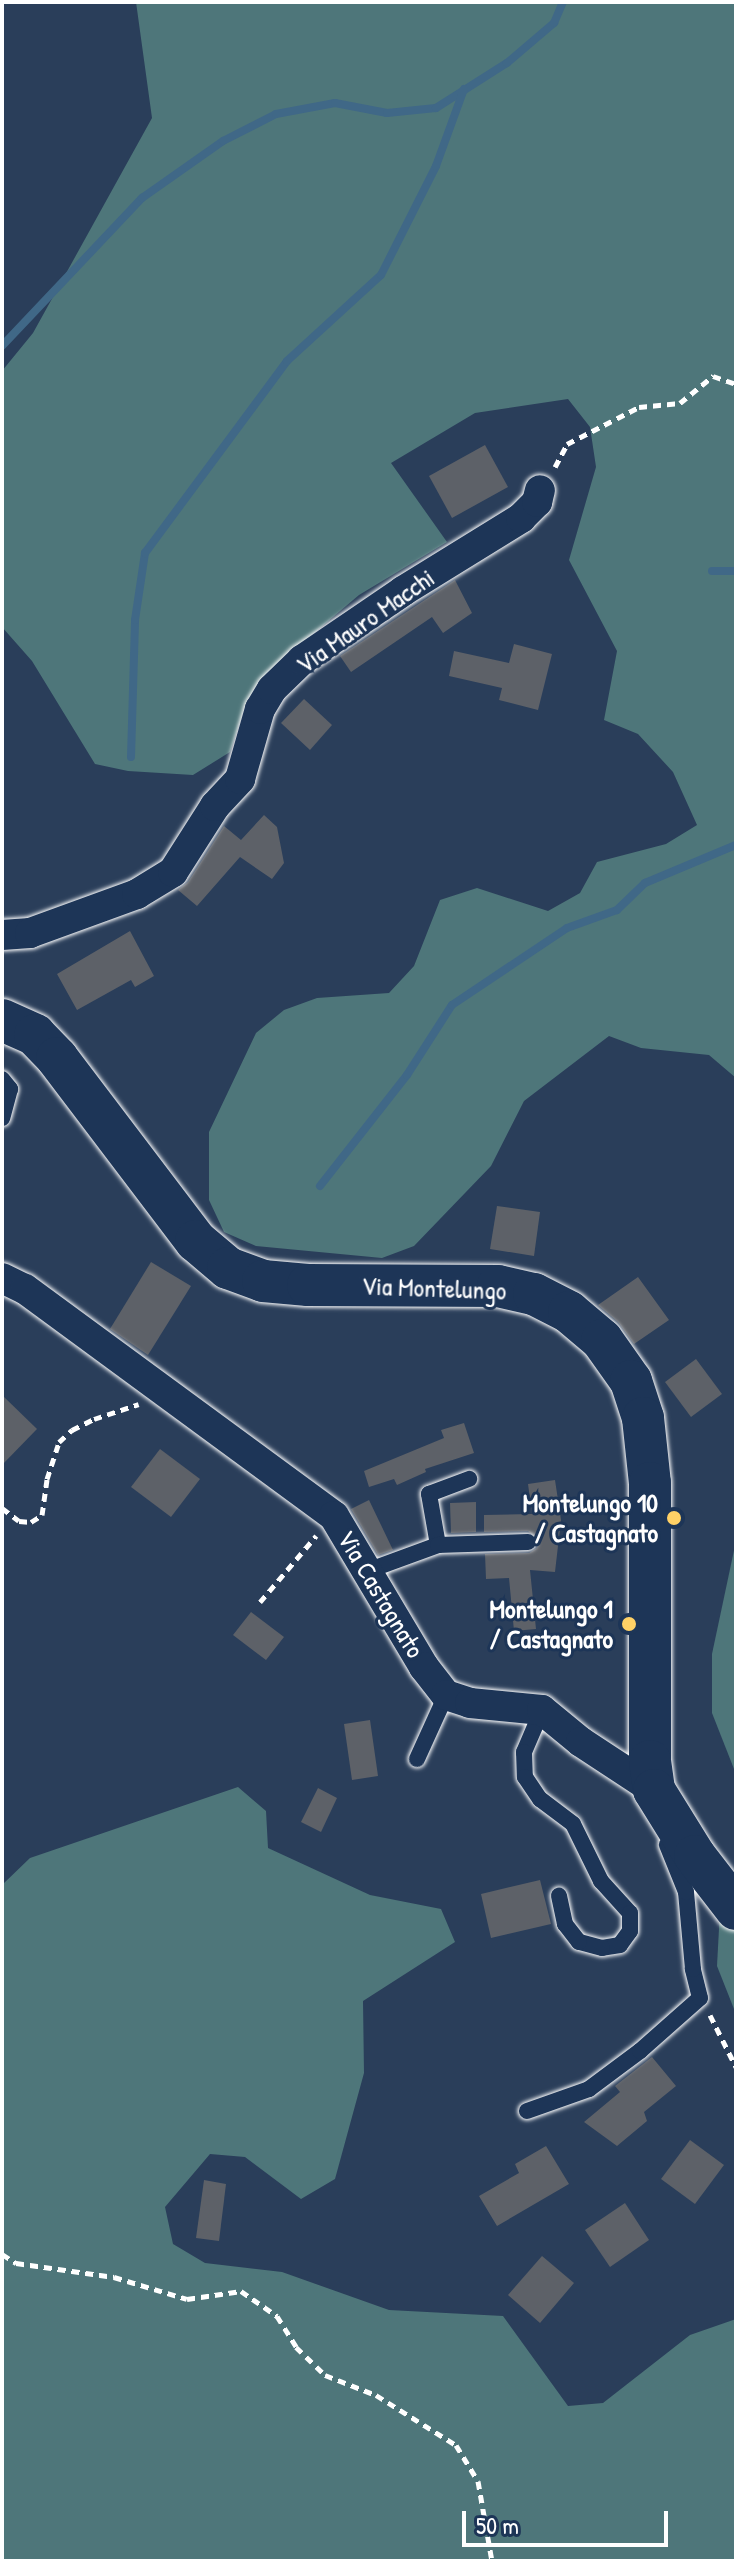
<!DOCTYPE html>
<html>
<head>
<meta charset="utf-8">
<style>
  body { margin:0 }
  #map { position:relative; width:738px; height:2563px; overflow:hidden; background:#2a3e5a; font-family:"Patrick Hand",sans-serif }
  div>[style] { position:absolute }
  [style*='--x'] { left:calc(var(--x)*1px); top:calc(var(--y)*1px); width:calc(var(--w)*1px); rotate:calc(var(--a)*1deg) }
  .green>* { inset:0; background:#4e767a }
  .stream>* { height:8px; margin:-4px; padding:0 4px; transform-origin:4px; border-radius:4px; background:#406887 }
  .building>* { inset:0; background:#5d6168 }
  .path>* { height:5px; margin-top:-2.5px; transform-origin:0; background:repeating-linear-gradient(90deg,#fff 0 8px,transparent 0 14px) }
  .roads { filter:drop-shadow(0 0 2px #fff) drop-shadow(0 0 2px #fff) }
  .lane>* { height:16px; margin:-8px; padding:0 8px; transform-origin:8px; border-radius:8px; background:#1d3557 }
  .street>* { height:30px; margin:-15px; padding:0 15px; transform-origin:15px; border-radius:15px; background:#1d3557 }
  .secondary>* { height:42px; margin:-21px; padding:0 21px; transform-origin:21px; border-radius:21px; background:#1d3557 }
  .dots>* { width:22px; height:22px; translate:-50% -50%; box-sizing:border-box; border:4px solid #1d3557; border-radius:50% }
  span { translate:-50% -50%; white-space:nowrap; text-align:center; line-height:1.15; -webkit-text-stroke:6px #1d3557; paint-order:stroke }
  .street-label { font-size:26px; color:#fff }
  .poi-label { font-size:26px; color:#fff; font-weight:700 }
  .right { translate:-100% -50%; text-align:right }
  .frame { position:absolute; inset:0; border:4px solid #fff; pointer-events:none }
  .scale { position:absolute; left:462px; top:2511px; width:206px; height:36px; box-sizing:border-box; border:4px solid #fff; border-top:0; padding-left:10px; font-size:24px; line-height:28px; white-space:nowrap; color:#fff; -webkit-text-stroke:6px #1d3557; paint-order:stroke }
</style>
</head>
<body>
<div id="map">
  <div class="green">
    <i style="clip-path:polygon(136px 2px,736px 2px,736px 1078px,709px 1055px,641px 1048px,609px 1036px,524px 1101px,491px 1166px,414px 1246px,382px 1258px,256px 1246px,224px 1232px,209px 1200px,209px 1132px,256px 1033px,284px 1010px,317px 998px,389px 993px,414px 966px,440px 900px,477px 888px,548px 911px,580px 893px,597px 862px,666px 844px,697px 825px,673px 772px,638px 734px,604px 720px,617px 651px,569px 560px,596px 467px,590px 427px,568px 399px,475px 413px,391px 463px,447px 542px,359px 595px,287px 656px,247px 701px,230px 752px,193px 775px,128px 771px,95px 764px,32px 661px,2px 627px,2px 371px,33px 333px,152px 118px)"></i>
    <i style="clip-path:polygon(736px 1541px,736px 1774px,712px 1713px,712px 1654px)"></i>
    <i style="clip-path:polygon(238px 1787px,266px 1811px,268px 1848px,370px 1895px,441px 1909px,455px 1942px,363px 2001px,364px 2073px,335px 2179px,301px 2199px,245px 2157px,210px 2154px,165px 2207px,173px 2244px,205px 2263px,282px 2272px,389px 2310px,503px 2316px,568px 2406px,603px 2403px,690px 2335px,736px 2319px,736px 2561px,2px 2561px,2px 1885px,30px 1858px)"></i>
    <i style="clip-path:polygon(720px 1910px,736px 1927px,736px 2014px,717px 1966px)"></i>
  </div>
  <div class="stream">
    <i style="--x:2;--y:346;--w:204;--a:-46.6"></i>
    <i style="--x:142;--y:198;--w:99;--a:-35.1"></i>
    <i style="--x:223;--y:141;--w:59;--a:-27"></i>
    <i style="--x:276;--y:114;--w:60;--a:-10.6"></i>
    <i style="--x:335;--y:103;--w:53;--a:10.9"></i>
    <i style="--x:387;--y:113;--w:49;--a:-5.8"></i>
    <i style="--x:436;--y:108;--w:84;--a:-32.4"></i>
    <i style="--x:507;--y:63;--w:62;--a:-40.4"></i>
    <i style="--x:554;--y:23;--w:23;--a:-67"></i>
    <i style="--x:712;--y:571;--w:24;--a:0"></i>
    <i style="--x:131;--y:757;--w:137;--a:-88.3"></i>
    <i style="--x:135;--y:620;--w:68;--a:-81.5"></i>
    <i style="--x:145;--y:553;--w:239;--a:-53.5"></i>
    <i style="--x:287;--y:361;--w:127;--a:-42.5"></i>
    <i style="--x:381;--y:275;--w:122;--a:-63.2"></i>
    <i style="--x:436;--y:166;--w:82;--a:-70"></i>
    <i style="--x:320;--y:1186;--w:141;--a:-51.9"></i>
    <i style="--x:407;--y:1075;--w:83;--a:-57.3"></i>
    <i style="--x:452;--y:1005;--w:138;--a:-33.8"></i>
    <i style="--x:567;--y:928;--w:53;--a:-19.8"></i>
    <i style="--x:617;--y:910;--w:39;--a:-44"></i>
    <i style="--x:645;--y:883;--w:99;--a:-22.7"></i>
  </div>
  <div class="building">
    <i style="clip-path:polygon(485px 445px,508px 487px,452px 518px,429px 476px)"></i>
    <i style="clip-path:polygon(455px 580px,472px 613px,443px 633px,432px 617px,351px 672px,340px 656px)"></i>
    <i style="clip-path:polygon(514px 644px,552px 654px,538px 710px,499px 700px,502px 688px,449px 676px,454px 651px,509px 663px)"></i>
    <i style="clip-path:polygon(304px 699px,332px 725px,310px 750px,281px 723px)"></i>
    <i style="clip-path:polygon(264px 815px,277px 827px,284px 863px,272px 879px,240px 857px,197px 906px,178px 890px,188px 882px,224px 826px,241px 840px)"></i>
    <i style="clip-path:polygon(130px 931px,154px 976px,135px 987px,131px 980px,77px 1010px,57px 974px)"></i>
    <i style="clip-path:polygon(497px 1206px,540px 1212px,534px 1256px,490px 1249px)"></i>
    <i style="clip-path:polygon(151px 1262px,191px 1286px,148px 1355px,110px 1329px)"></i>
    <i style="clip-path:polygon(638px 1277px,669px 1320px,634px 1344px,618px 1322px,598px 1305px)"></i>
    <i style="clip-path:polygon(696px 1359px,722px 1394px,691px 1417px,665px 1382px)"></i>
    <i style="clip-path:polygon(2px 1395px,37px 1429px,2px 1465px)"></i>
    <i style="clip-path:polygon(464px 1423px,474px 1453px,425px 1469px,426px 1472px,397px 1485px,394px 1479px,369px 1487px,364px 1471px,444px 1438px,441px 1430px)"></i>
    <i style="clip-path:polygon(160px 1449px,200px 1479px,171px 1517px,131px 1487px)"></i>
    <i style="clip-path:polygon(555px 1480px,561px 1520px,555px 1572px,530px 1570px,536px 1629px,514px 1631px,509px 1578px,486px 1579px,485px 1554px,529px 1553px,537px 1548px,539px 1541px,528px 1531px,484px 1532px,484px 1515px,532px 1514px,528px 1484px)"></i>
    <i style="clip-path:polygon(369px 1500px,393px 1550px,378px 1555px,351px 1509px)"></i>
    <i style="clip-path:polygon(476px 1502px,476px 1532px,451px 1533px,450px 1503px)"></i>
    <i style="clip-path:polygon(251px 1612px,284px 1637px,266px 1660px,233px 1635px)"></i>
    <i style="clip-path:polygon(370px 1720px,378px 1776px,352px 1780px,344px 1724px)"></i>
    <i style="clip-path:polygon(318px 1788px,337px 1798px,321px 1832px,301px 1822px)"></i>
    <i style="clip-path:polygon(540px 1880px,551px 1924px,491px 1938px,481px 1894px)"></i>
    <i style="clip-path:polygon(652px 2057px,676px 2086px,644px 2112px,647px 2121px,617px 2146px,584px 2122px,620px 2092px,615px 2086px)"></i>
    <i style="clip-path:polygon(690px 2140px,724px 2165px,695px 2204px,661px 2179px)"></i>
    <i style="clip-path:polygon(546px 2146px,569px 2184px,497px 2226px,479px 2196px,519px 2173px,515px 2164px)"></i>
    <i style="clip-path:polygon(204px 2180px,226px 2184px,219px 2241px,196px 2238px)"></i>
    <i style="clip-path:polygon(625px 2203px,649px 2240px,610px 2267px,585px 2230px)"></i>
    <i style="clip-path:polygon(542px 2256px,574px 2283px,540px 2323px,508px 2295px)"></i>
  </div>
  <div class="path">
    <i style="--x:555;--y:467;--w:26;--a:-62"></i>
    <i style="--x:567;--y:444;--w:81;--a:-27.2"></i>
    <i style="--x:639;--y:407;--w:41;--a:-5.6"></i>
    <i style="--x:680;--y:403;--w:43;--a:-39.3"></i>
    <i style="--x:713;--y:376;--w:24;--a:19"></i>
    <i style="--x:2;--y:1508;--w:21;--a:37"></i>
    <i style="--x:19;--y:1521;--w:12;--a:5"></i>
    <i style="--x:31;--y:1522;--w:13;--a:-32"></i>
    <i style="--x:42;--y:1515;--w:36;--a:-82"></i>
    <i style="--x:47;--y:1479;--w:39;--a:-72"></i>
    <i style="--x:59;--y:1442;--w:18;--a:-43"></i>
    <i style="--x:72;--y:1430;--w:25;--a:-27"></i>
    <i style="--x:94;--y:1419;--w:47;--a:-18.4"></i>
    <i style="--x:260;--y:1602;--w:87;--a:-49.7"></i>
    <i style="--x:710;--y:2015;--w:58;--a:63.4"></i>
    <i style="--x:2;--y:2254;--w:17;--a:33"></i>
    <i style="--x:16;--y:2263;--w:99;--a:8.1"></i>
    <i style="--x:114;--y:2277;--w:76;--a:16.8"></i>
    <i style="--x:187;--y:2299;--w:55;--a:-8.4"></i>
    <i style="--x:241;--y:2291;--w:44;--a:34.8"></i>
    <i style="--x:277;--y:2316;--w:36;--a:58"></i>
    <i style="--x:296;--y:2347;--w:40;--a:44"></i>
    <i style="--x:325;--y:2375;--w:55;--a:21.4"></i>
    <i style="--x:376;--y:2395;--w:94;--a:32"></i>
    <i style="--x:456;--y:2445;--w:42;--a:58.6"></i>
    <i style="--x:478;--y:2481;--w:81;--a:80.1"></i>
  </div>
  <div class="roads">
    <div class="lane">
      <i style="--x:2;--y:1079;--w:13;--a:51"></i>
      <i style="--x:10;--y:1089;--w:30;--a:105"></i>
      <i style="--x:438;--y:1545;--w:52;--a:-100"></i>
      <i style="--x:429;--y:1494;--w:43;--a:-20.6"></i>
      <i style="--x:367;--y:1571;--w:76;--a:-20.1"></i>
      <i style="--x:438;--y:1545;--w:90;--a:-1.9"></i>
      <i style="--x:542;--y:1710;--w:46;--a:113.2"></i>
      <i style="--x:524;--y:1752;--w:25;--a:88"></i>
      <i style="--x:525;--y:1777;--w:27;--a:56"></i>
      <i style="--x:540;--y:1799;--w:41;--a:37.1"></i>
      <i style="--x:573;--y:1824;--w:64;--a:63.8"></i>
      <i style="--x:601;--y:1881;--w:43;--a:47.8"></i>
      <i style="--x:630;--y:1913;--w:18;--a:90"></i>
      <i style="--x:630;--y:1931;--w:17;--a:126"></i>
      <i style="--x:620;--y:1945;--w:18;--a:171"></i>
      <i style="--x:602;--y:1948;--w:24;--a:-165"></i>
      <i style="--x:579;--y:1942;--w:23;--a:-128"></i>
      <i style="--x:565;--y:1924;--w:29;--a:-102"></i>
      <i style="--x:417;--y:1759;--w:70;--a:-65.6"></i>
      <i style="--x:527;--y:2111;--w:66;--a:-19.5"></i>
      <i style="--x:589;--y:2089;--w:64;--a:-36.7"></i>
      <i style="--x:640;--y:2051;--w:80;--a:-41.5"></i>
      <i style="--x:700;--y:1998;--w:30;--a:-104"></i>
      <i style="--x:693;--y:1969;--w:77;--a:-95.2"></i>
      <i style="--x:686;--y:1892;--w:51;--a:-112"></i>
    </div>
    <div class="street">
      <i style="--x:2;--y:935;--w:28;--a:-4"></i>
      <i style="--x:30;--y:933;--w:114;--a:-20"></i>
      <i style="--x:137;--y:894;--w:42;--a:-31.4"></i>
      <i style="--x:173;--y:872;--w:78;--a:-57.5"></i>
      <i style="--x:215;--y:806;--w:37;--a:-47"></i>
      <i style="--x:240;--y:779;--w:73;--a:-74.1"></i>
      <i style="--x:260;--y:709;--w:23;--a:-59"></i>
      <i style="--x:272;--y:689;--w:42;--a:-44"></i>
      <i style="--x:302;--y:660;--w:122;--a:-34.3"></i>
      <i style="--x:403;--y:591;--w:139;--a:-31.7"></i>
      <i style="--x:521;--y:518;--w:23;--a:-45"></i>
      <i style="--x:537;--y:502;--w:12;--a:-76"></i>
      <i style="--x:2;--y:1278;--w:25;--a:26"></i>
      <i style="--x:25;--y:1289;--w:383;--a:36.3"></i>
      <i style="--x:334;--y:1516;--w:176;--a:59.2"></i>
      <i style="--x:424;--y:1667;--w:36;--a:52"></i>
      <i style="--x:446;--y:1695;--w:25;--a:18"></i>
      <i style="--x:470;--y:1703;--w:72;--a:5.6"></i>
      <i style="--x:542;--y:1710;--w:50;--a:39.4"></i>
      <i style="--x:581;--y:1742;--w:87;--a:33.3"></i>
    </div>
    <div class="secondary">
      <i style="--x:2;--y:1020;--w:36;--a:24"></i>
      <i style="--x:35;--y:1035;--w:32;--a:46"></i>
      <i style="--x:57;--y:1058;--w:230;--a:52.8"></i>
      <i style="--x:196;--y:1241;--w:42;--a:40.2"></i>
      <i style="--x:228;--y:1268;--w:37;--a:20"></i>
      <i style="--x:263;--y:1281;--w:45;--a:5.1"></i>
      <i style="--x:308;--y:1285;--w:190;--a:0.3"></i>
      <i style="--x:498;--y:1286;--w:37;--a:13"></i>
      <i style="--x:534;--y:1294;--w:39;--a:27"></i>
      <i style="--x:569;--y:1312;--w:43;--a:40.3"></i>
      <i style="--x:602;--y:1340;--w:50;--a:54.7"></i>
      <i style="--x:631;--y:1381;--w:39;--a:72"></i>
      <i style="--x:643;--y:1418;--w:65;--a:83.9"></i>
      <i style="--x:650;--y:1483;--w:278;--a:90"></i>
      <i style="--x:650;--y:1761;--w:29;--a:82"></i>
      <i style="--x:654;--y:1790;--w:78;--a:58.2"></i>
      <i style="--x:695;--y:1856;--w:67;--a:52.3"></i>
    </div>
  </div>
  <div class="dots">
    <i style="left:674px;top:1518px;background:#ffd166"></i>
    <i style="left:629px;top:1624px;background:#ffd166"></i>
  </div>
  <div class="street-label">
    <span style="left:365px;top:621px;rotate:-35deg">Via Mauro Macchi</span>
    <span style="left:434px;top:1288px;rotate:2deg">Via Montelungo</span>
    <span style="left:381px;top:1594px;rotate:59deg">Via Castagnato</span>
  </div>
  <div class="poi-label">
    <span class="right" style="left:658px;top:1518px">Montelungo 10<br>/ Castagnato</span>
    <span class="right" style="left:613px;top:1624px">Montelungo 1<br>/ Castagnato</span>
  </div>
  <div class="frame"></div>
  <div class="scale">50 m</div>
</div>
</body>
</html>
